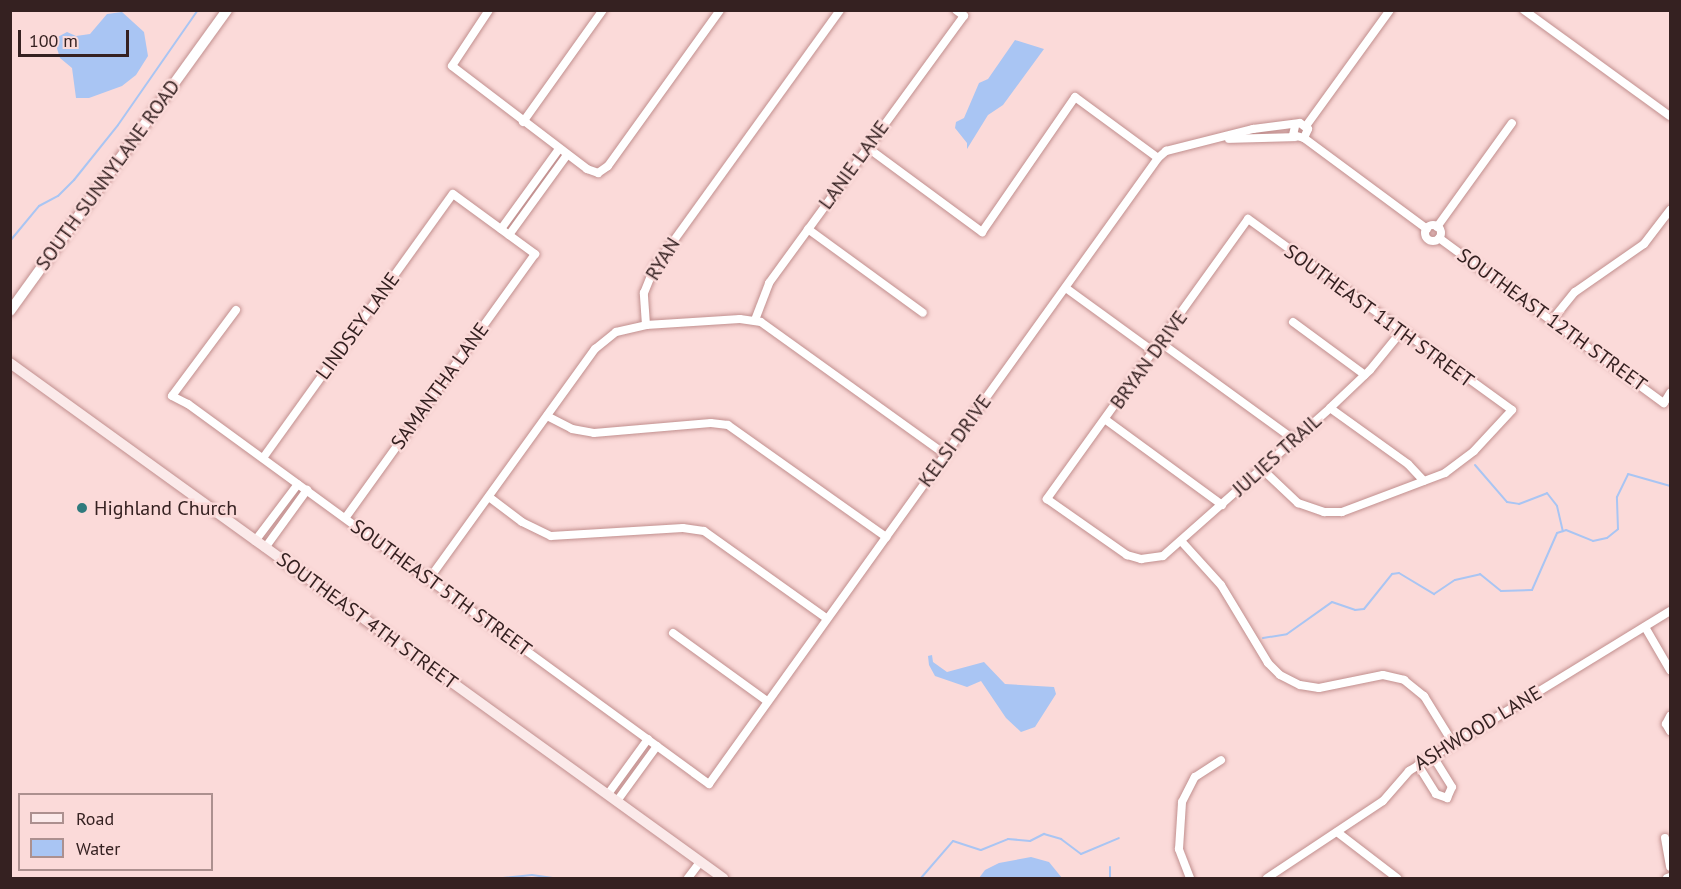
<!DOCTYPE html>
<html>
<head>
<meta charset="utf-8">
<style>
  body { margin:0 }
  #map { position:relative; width:1681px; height:889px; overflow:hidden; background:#fbdad9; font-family:"PT Sans",sans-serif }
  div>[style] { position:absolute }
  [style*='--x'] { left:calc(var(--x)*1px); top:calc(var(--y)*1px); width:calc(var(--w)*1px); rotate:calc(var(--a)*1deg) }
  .water>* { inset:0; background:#a9c5f3 }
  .stream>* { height:2px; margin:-1px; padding:0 1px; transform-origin:1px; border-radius:1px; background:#a9c5f3 }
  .roads { filter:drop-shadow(0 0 2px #c18f8e) drop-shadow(0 0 2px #c18f8e) }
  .minor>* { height:8px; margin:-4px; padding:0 4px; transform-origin:4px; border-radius:4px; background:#fff }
  .minor>.ring { margin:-4px; padding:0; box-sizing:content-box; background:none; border:8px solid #fff; border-radius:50% }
  .tertiary>* { height:10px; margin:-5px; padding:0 5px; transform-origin:5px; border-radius:5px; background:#fff }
  .secondary>* { height:10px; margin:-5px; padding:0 5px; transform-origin:5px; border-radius:5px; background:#fbeaea }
  .dots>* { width:16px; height:16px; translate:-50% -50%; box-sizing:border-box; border:3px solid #fbdad9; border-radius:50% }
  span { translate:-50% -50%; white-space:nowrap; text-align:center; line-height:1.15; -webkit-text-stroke:5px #fbdad9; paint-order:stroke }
  .street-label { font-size:20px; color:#352121 }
  .poi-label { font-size:20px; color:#352121 }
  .left { translate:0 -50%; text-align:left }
  .frame { position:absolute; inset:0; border:12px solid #352121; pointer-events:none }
  .legend { position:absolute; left:18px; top:793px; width:195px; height:78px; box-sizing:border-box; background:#fbdad9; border:2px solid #ac908f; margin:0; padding:8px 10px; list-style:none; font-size:18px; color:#352121 }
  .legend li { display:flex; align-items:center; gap:12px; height:30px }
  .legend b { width:30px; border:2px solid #ac908f }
  .scale { position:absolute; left:18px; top:30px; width:111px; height:27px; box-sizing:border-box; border:3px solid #352121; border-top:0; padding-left:8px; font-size:18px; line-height:21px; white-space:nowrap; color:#352121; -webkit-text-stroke:4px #fbdad9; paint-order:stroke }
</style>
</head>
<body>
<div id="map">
  <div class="water">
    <i style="clip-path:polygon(122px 12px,144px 32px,148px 56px,136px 75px,122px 86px,89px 98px,76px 98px,72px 68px,60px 58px,54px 39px,67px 32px,76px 36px,90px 34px,107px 14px)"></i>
    <i style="clip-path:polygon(1015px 40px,1044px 49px,1003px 105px,988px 115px,967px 149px,967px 143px,955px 128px,956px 122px,964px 118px,979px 83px,988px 79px)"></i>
    <i style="clip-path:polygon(932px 655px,933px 662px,947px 672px,984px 662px,1005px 684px,1054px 687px,1056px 694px,1035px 727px,1021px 732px,1006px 718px,981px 681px,967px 687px,935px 676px,929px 665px,928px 656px)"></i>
    <i style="clip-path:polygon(1031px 857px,1049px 862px,1062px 878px,979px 878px,985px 870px,999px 863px)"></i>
  </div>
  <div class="stream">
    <i style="--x:10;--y:241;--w:45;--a:-50.4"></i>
    <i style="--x:39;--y:206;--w:21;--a:-28"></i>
    <i style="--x:58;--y:196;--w:23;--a:-45"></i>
    <i style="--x:74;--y:180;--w:70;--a:-51.3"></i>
    <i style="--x:118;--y:125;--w:140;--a:-55.2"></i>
    <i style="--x:1475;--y:465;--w:49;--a:49.1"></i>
    <i style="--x:1507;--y:502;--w:12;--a:9"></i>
    <i style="--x:1519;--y:504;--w:30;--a:-21"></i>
    <i style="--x:1547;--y:493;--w:16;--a:52"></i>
    <i style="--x:1557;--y:506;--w:26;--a:77"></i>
    <i style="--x:1263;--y:638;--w:24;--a:-9"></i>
    <i style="--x:1287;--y:634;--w:55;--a:-35.4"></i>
    <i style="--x:1332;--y:602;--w:24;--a:19"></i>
    <i style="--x:1355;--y:610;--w:9;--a:-6"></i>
    <i style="--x:1364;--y:609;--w:45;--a:-51.3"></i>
    <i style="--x:1392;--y:574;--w:7;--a:-8"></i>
    <i style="--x:1399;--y:573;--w:41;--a:31"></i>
    <i style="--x:1434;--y:594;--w:25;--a:-34"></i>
    <i style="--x:1455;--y:580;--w:26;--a:-13"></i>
    <i style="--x:1480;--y:574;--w:27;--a:39"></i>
    <i style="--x:1501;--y:591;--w:31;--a:-2"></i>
    <i style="--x:1532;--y:590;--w:62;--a:-66.3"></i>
    <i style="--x:1557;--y:533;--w:9;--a:-18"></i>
    <i style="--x:1566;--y:530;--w:29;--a:22"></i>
    <i style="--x:1593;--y:541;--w:14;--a:-12"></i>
    <i style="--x:1607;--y:538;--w:14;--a:-39"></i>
    <i style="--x:1618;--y:529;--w:32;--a:-92"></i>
    <i style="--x:1617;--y:497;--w:25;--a:-64"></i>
    <i style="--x:1628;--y:474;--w:44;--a:15.9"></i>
    <i style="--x:503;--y:878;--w:29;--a:-6"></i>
    <i style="--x:532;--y:875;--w:21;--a:8"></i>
    <i style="--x:921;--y:878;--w:49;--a:-49.1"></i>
    <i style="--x:953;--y:841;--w:29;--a:18"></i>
    <i style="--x:981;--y:850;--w:29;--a:-22"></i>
    <i style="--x:1008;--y:839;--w:22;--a:5"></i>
    <i style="--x:1030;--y:841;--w:16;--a:-27"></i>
    <i style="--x:1044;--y:834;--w:18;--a:16"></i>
    <i style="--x:1061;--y:839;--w:25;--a:37"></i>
    <i style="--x:1081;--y:854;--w:41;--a:-22.8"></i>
    <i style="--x:1110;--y:878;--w:11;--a:-90"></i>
  </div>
  <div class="roads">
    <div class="minor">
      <i style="--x:489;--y:10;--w:67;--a:123.5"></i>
      <i style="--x:452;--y:66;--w:170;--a:37.3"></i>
      <i style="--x:587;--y:169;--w:12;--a:20"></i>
      <i style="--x:598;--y:173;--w:12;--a:-35"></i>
      <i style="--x:608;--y:166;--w:192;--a:-54.3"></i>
      <i style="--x:1524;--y:10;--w:180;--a:36"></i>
      <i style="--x:523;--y:122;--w:138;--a:-54.5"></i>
      <i style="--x:1306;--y:126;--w:143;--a:-54.1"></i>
      <i style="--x:1304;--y:138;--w:153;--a:36.5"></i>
      <i style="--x:1229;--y:139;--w:66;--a:-1.7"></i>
      <i style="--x:868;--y:148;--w:142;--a:36.4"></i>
      <i style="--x:982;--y:232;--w:164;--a:-55.4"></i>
      <i style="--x:1075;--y:97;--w:103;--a:36.3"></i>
      <i class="ring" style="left:1425px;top:225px;width:8px;height:8px"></i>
      <i style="--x:1437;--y:227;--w:128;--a:-54.2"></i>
      <i style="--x:501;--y:229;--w:99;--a:-54.1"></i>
      <i style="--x:808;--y:229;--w:142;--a:36.1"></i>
      <i style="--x:509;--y:235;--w:99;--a:-54.1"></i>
      <i style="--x:1439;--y:238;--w:279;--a:36.3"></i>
      <i style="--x:1664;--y:403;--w:12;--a:-59"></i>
      <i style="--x:1066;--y:288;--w:109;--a:36"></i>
      <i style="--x:236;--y:310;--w:107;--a:126.7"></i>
      <i style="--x:172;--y:396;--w:18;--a:27"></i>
      <i style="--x:188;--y:404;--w:645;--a:36.11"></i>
      <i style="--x:709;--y:784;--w:770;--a:-54.35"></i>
      <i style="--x:1158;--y:158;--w:11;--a:-41"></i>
      <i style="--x:1166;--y:151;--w:90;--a:-14.2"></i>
      <i style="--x:1253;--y:129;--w:47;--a:-7.3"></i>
      <i style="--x:1300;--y:123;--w:10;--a:37"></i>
      <i style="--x:1308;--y:129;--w:10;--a:114"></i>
      <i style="--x:1304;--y:138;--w:11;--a:-165"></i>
      <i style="--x:1293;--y:135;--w:9;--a:-77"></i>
      <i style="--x:755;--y:320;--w:40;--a:-69"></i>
      <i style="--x:769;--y:283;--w:331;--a:-53.9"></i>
      <i style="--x:964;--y:16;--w:10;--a:-143"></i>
      <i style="--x:1552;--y:320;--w:36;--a:-51"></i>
      <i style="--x:1575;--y:292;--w:84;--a:-34.8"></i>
      <i style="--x:1644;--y:244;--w:43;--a:-52.6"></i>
      <i style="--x:1293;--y:322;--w:89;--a:36.4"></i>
      <i style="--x:646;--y:325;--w:94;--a:-3.7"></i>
      <i style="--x:740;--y:319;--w:21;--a:8"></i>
      <i style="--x:761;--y:322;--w:226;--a:35.7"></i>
      <i style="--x:1161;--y:343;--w:163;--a:36"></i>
      <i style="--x:1330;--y:408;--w:96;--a:35.7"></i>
      <i style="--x:1408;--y:464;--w:23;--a:47"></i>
      <i style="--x:547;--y:416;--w:28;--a:27"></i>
      <i style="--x:572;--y:429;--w:22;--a:10"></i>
      <i style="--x:594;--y:433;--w:117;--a:-4.9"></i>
      <i style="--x:711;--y:423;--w:17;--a:7"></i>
      <i style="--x:728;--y:425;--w:194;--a:35.3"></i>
      <i style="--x:1106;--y:420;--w:144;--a:36.2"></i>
      <i style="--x:263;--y:458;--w:325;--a:-54.3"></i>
      <i style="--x:453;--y:194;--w:102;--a:36.2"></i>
      <i style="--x:535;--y:254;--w:325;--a:125.7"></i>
      <i style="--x:1262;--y:469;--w:50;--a:43.4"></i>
      <i style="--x:1298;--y:503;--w:28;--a:19"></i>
      <i style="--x:1324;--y:512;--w:18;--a:0"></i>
      <i style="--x:1342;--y:512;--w:110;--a:-20.7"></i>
      <i style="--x:1445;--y:473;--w:36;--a:-37"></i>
      <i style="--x:1474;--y:451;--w:56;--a:-47.2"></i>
      <i style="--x:1512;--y:410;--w:326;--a:-144.1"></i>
      <i style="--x:1248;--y:219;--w:345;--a:125.7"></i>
      <i style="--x:1047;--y:499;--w:98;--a:35"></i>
      <i style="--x:1127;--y:555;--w:15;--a:16"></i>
      <i style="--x:1141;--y:559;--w:22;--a:-8"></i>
      <i style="--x:1163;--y:556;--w:223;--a:-41.5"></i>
      <i style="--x:1330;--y:408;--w:55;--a:-43.5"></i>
      <i style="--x:1370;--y:370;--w:49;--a:-50.8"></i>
      <i style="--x:489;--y:497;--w:41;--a:37.1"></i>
      <i style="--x:522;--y:522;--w:32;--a:26"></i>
      <i style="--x:551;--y:536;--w:132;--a:-3.5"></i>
      <i style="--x:683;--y:528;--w:21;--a:8"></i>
      <i style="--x:704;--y:531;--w:150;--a:35.5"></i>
      <i style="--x:255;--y:541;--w:71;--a:-53"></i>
      <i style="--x:1182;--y:542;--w:58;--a:47.8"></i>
      <i style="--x:1221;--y:585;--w:91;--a:58.9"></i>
      <i style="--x:1268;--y:663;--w:17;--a:45"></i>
      <i style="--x:1280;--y:675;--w:22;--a:27"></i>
      <i style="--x:1300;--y:685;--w:19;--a:9"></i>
      <i style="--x:1319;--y:688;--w:65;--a:-11.5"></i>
      <i style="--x:1383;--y:675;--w:22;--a:13"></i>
      <i style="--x:1404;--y:680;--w:26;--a:39"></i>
      <i style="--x:1424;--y:696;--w:55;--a:58.3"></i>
      <i style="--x:265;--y:548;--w:72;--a:-54.1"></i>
      <i style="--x:429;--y:579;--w:284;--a:-54.2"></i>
      <i style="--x:595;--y:349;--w:27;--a:-39"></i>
      <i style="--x:616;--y:332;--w:31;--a:-13"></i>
      <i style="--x:646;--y:325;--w:32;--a:-94"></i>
      <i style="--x:644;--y:293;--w:27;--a:-68"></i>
      <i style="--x:654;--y:268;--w:318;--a:-54.2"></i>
      <i style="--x:1645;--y:627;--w:50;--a:59.8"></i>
      <i style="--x:673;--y:633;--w:116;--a:35.9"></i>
      <i style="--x:1670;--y:716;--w:9;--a:117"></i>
      <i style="--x:1666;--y:724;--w:8;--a:60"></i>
      <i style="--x:1418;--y:765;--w:34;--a:58"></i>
      <i style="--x:1436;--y:794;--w:12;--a:20"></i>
      <i style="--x:1447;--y:798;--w:12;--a:-66"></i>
      <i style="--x:1452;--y:787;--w:36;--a:-122"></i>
      <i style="--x:608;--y:794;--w:68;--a:-54"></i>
      <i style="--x:617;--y:801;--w:68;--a:-54"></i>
      <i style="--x:1337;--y:832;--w:76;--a:37.5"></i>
      <i style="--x:1665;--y:838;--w:29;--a:80"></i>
      <i style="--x:688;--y:878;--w:20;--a:-53"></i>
      <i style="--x:1190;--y:878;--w:31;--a:-111"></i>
      <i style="--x:1179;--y:849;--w:47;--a:-86.3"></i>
      <i style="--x:1182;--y:802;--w:28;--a:-63"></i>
      <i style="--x:1195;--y:777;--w:31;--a:-33"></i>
      <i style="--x:1267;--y:878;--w:139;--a:-33.6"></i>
      <i style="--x:1383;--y:801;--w:40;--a:-49"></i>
      <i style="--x:1409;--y:771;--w:306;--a:-31.5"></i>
      <i style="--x:1667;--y:878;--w:3;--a:-18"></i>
    </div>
    <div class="tertiary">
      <i style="--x:10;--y:311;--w:371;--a:-54.2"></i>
    </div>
    <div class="secondary">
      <i style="--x:10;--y:363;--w:880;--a:35.84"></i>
    </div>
  </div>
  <div class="dots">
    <i style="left:82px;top:508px;background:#307a7d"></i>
  </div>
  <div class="street-label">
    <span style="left:854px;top:165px;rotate:-54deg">LANIE LANE</span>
    <span style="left:108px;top:175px;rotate:-54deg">SOUTH SUNNYLANE ROAD</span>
    <span style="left:663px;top:259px;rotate:-58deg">RYAN</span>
    <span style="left:1379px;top:316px;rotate:36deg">SOUTHEAST 11TH STREET</span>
    <span style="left:1552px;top:320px;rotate:36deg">SOUTHEAST 12TH STREET</span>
    <span style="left:358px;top:326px;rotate:-54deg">LINDSEY LANE</span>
    <span style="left:1149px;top:360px;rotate:-54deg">BRYAN DRIVE</span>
    <span style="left:440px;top:386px;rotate:-54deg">SAMANTHA LANE</span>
    <span style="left:955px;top:441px;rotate:-54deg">KELSI DRIVE</span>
    <span style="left:1277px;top:455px;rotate:-42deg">JULIES TRAIL</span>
    <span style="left:441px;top:588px;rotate:36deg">SOUTHEAST 5TH STREET</span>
    <span style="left:367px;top:621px;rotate:36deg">SOUTHEAST 4TH STREET</span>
    <span style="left:1478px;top:728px;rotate:-31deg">ASHWOOD LANE</span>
  </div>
  <div class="poi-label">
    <span class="left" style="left:94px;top:508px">Highland Church</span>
  </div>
  <div class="frame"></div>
  <ul class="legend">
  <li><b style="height:8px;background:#fbeaea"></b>Road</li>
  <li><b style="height:16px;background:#a9c5f3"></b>Water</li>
  </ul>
  <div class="scale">100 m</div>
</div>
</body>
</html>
